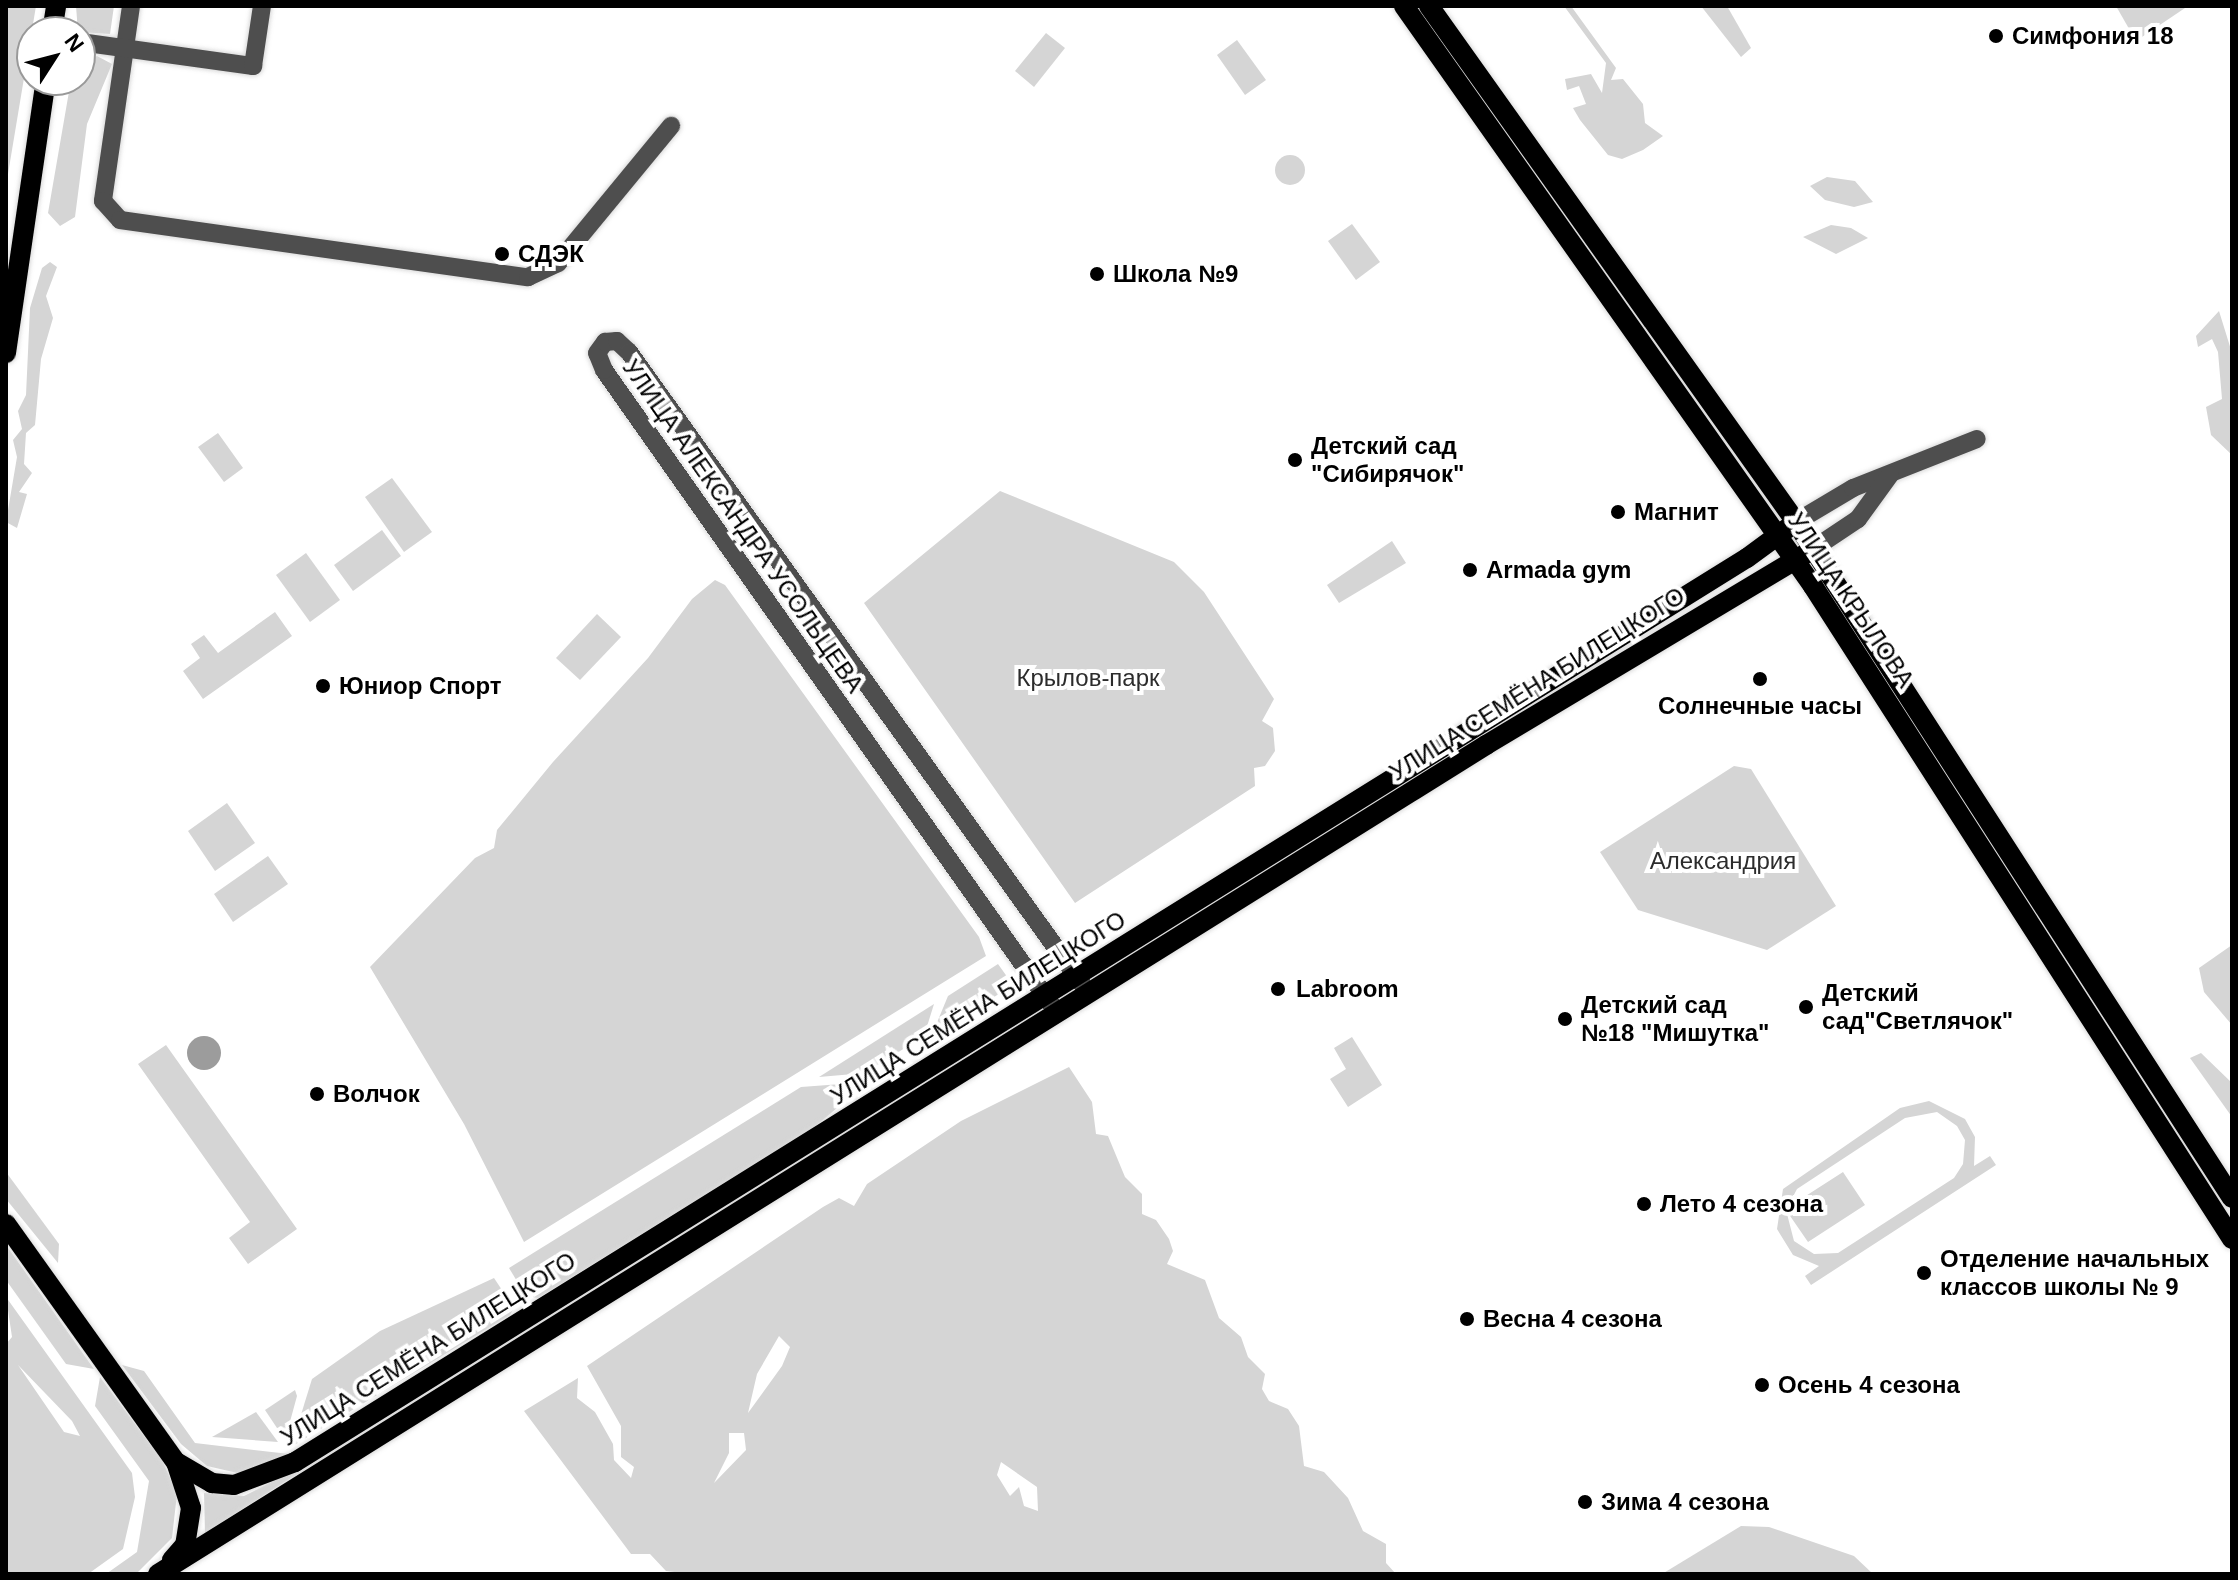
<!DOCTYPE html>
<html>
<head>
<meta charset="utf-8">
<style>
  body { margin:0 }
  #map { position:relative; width:2238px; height:1580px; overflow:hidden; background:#fff; font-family:Helvetica,sans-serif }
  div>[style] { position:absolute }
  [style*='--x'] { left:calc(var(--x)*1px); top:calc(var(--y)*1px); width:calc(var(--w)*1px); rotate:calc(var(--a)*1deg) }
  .green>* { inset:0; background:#d5d5d5 }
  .round { border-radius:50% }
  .water>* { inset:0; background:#9c9c9c }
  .roads { filter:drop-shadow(0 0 2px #dbdbdb) drop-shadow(0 0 2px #dbdbdb) }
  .minor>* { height:18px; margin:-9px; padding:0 9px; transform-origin:9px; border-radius:9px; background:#4e4e4e }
  .major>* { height:20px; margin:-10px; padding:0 10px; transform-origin:10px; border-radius:10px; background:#000 }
  .dots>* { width:22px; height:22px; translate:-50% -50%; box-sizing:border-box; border:4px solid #fff; border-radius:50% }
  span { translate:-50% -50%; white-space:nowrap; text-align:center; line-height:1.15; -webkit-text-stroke:8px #fff; paint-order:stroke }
  .poi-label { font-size:24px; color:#000; font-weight:700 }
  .left { translate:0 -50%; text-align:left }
  .street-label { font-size:24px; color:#000 }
  .park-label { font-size:24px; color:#2c2c2c }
  .frame { position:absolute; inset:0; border:8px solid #000; pointer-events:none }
  .north { position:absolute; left:16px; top:16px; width:80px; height:80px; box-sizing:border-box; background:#fff; border:2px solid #999; border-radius:50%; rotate:54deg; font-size:22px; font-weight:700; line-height:32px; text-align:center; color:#000 }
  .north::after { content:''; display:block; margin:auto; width:28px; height:36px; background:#000; clip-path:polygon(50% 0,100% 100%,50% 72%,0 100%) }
</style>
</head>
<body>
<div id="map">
  <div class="green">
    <i style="clip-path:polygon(6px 6px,36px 6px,6px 186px)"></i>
    <i style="clip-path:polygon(76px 6px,114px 6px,110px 34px,78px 32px)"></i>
    <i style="clip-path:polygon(1564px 6px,1571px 6px,1616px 68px,1611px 80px,1623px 79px,1643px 104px,1645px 123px,1663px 136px,1643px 150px,1622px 159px,1608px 155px,1580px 120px,1573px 108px,1586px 104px,1579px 86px,1567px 90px,1565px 79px,1591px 74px,1602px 93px,1606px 63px)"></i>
    <i style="clip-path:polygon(1701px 6px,1727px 6px,1751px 48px,1741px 57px)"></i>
    <i style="clip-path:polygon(2116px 6px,2188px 6px,2136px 41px)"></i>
    <i style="clip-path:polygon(1046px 33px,1065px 48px,1034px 87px,1015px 71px)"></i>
    <i style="clip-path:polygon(1237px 40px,1266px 80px,1245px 95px,1217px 55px)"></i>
    <i style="clip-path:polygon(97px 56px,112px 64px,87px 124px,75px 217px,60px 226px,48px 213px,71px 80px,80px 80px,80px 63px)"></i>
    <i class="round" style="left:1275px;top:155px;width:30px;height:30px"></i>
    <i style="clip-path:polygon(1827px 177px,1855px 181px,1873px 202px,1854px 207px,1825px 200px,1810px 186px)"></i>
    <i style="clip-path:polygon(1352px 224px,1380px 262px,1356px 280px,1328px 241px)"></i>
    <i style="clip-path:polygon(1831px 225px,1851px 228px,1868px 238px,1836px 254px,1803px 237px)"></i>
    <i style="clip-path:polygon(50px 262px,57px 267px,46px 296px,53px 318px,41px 359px,35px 425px,26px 433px,24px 464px,32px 473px,19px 492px,27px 494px,17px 528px,6px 522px,17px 457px,13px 440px,22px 429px,18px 411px,26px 395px,30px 308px,42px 268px)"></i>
    <i style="clip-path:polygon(2219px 311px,2232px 353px,2232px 455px,2211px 435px,2206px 407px,2222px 399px,2218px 352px,2212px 339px,2198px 347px,2196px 336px)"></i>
    <i style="clip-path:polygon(218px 433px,243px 468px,224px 482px,198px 447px)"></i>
    <i style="clip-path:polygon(392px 478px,432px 532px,404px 552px,365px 497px)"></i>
    <i style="clip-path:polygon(1000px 491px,1174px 562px,1204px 592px,1274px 699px,1262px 721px,1273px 728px,1275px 751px,1265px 766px,1254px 768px,1255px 786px,1075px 903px,864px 603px)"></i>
    <i style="clip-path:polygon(382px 530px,401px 556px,353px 591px,334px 565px)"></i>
    <i style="clip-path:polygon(1392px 541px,1406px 563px,1339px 603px,1327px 585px)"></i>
    <i style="clip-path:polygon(306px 553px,340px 600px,310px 622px,276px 575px)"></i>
    <i style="clip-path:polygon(715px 580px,725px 585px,979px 937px,986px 956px,524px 1242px,464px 1124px,370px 967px,475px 858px,494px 848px,497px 830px,553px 762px,648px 658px,692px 599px)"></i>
    <i style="clip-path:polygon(275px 612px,292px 636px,203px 699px,183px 671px,200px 658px,191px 644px,204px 635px,218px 653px)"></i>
    <i style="clip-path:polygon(597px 614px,621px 637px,580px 680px,556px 658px)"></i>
    <i style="clip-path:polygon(1734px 766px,1751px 769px,1836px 906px,1767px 950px,1638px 910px,1600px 852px)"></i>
    <i style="clip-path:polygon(227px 803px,255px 843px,215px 871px,188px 831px)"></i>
    <i style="clip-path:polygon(268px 856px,288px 884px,233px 922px,214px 894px)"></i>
    <i style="clip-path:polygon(2232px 945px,2232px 1025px,2204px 992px,2199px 968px)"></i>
    <i style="clip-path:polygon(998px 964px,1013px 985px,931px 1037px,948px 996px)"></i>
    <i style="clip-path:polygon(934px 1004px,924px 1036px,865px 1073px,819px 1077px)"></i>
    <i style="clip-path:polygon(1352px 1037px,1382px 1085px,1348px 1107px,1330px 1079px,1346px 1069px,1334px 1048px)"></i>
    <i style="clip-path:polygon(166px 1045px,297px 1229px,248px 1264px,229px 1238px,250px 1222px,138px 1064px)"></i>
    <i style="clip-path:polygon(2201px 1053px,2232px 1083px,2232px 1117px,2190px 1058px)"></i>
    <i style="clip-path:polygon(evenodd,1069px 1067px,1092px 1102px,1096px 1134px,1108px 1136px,1125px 1177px,1142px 1194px,1142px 1214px,1156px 1220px,1169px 1239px,1173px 1251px,1167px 1264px,1205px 1280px,1219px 1318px,1241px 1337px,1248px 1357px,1265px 1374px,1262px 1389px,1269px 1401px,1288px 1409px,1299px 1426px,1304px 1466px,1324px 1472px,1348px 1498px,1363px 1531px,1386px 1544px,1386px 1563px,1396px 1574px,691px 1574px,666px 1571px,650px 1554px,631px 1554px,524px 1411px,578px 1378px,577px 1398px,595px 1412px,613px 1444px,614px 1460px,631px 1478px,634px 1467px,621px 1457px,621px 1426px,587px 1366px,823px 1207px,839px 1198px,854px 1206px,867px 1184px,961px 1121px,1069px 1067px,779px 1336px,790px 1347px,782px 1366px,748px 1413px,757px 1374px,779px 1336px,1069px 1067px,729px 1433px,744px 1433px,746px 1450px,714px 1483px,729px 1453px,729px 1433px,1069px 1067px,1001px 1462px,1037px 1487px,1038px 1511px,1024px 1506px,1019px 1487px,1010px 1496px,997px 1475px,1001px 1462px)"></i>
    <i style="clip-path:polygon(868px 1082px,812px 1129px,538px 1298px,526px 1296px,509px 1268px,801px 1087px)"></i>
    <i style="clip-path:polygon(evenodd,1929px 1101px,1965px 1119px,1975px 1137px,1974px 1166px,1990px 1156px,1996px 1165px,1811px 1285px,1805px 1276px,1819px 1266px,1793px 1255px,1777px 1229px,1783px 1189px,1900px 1108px,1929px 1101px,1937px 1112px,1957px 1126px,1965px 1140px,1963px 1164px,1954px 1178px,1838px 1253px,1814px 1254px,1794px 1241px,1786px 1210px,1808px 1242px,1865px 1205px,1843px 1172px,1787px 1208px,1797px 1189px,1905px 1118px,1937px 1112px)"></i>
    <i style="clip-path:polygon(6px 1172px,59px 1244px,58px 1263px,6px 1199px)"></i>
    <i style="clip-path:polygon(6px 1245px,94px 1369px,66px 1364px,6px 1280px)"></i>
    <i style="clip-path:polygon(494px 1278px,514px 1308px,510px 1315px,291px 1447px,312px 1379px,380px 1331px)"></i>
    <i style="clip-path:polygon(evenodd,6px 1297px,132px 1473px,135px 1497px,123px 1549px,88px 1574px,6px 1574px,6px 1344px,12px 1337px,6px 1297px,18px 1365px,72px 1421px,80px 1436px,64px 1432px,18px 1365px)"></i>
    <i style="clip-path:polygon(122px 1365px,144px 1371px,195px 1443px,289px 1454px,242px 1474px,207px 1466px,181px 1444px)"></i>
    <i style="clip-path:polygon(100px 1377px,162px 1460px,177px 1494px,172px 1538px,136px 1574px,106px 1574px,137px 1552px,149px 1481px,95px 1406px)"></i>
    <i style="clip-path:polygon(295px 1390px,297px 1396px,285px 1440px,265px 1410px)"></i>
    <i style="clip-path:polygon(256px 1412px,278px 1442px,212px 1437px)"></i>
    <i style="clip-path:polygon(297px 1469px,300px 1472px,205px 1533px,204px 1493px,244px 1496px)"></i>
    <i style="clip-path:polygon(1741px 1526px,1769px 1527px,1854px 1556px,1873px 1574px,1662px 1574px)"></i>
  </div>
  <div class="water">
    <i class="round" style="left:187px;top:1036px;width:34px;height:34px"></i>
  </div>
  <div class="roads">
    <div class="minor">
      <i style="--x:131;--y:6;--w:197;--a:98.2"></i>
      <i style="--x:103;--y:201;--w:25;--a:48"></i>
      <i style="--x:120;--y:220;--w:412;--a:8"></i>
      <i style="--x:528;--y:277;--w:33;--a:-25"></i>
      <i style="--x:558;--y:263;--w:178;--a:-50.5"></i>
      <i style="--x:80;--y:42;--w:175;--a:7.9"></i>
      <i style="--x:253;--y:66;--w:61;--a:-81.5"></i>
      <i style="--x:1796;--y:522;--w:66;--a:-30.8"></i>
      <i style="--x:1853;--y:488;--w:133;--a:-21.6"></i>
      <i style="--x:1813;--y:549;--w:54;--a:-33.7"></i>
      <i style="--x:1858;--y:519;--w:54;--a:-54"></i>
      <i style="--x:1053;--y:1007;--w:779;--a:-125.18"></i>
      <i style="--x:604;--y:370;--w:18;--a:-112"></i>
      <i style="--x:597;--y:353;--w:14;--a:-54"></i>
      <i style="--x:605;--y:342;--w:12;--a:-5"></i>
      <i style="--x:617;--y:341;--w:16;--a:43"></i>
      <i style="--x:629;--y:352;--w:781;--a:54.38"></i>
    </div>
    <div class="major">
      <i style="--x:1404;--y:6;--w:710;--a:54.81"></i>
      <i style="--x:1813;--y:586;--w:776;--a:57.31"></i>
      <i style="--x:1429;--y:6;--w:633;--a:54.58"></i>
      <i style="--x:1796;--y:522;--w:804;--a:57.18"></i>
      <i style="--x:52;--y:32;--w:26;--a:-81"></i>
      <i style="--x:6;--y:353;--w:276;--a:-81.7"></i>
      <i style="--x:6;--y:1224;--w:292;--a:54.5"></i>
      <i style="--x:176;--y:1462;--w:48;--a:71.9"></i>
      <i style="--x:191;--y:1508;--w:37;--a:99"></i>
      <i style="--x:185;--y:1545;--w:20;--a:131"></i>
      <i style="--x:176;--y:1462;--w:42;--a:30.3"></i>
      <i style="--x:212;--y:1483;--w:22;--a:5"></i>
      <i style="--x:234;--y:1485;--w:65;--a:-20.7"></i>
      <i style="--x:295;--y:1462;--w:1710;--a:-31.91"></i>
      <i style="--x:1747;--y:558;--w:61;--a:-36.3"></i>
      <i style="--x:158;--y:1574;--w:1566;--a:-31.97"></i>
      <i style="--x:1486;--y:745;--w:381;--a:-30.9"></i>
    </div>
  </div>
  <div class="dots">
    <i style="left:1996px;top:36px;background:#000"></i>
    <i style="left:502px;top:254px;background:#000"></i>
    <i style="left:1097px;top:274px;background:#000"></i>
    <i style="left:1295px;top:460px;background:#000"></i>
    <i style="left:1618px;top:512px;background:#000"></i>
    <i style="left:1470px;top:570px;background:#000"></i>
    <i style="left:1760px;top:679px;background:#000"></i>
    <i style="left:323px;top:686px;background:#000"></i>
    <i style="left:1278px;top:989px;background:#000"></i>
    <i style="left:1806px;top:1007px;background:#000"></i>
    <i style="left:1565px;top:1019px;background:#000"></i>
    <i style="left:317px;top:1094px;background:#000"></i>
    <i style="left:1644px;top:1204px;background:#000"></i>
    <i style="left:1924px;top:1273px;background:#000"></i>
    <i style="left:1467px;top:1319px;background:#000"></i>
    <i style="left:1762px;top:1385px;background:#000"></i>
    <i style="left:1585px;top:1502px;background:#000"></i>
  </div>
  <div class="poi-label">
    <span class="left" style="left:2012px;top:36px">Симфония 18</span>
    <span class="left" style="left:518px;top:254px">СДЭК</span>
    <span class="left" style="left:1113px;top:274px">Школа №9</span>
    <span class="left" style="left:1311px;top:460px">Детский сад<br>"Сибирячок"</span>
    <span class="left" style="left:1634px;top:512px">Магнит</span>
    <span class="left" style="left:1486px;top:570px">Armada gym</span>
    <span class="left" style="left:339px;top:686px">Юниор Спорт</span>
    <span style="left:1760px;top:706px">Солнечные часы</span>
    <span class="left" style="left:1296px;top:989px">Labroom</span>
    <span class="left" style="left:1822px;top:1007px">Детский<br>сад"Светлячок"</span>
    <span class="left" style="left:1581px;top:1019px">Детский сад<br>№18 "Мишутка"</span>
    <span class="left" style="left:333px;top:1094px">Волчок</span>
    <span class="left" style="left:1660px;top:1204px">Лето 4 сезона</span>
    <span class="left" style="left:1940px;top:1273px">Отделение начальных<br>классов школы № 9</span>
    <span class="left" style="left:1483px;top:1319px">Весна 4 сезона</span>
    <span class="left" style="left:1778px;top:1385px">Осень 4 сезона</span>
    <span class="left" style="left:1601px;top:1502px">Зима 4 сезона</span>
  </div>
  <div class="street-label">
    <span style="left:743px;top:526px;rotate:55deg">УЛИЦА АЛЕКСАНДРА УСОЛЬЦЕВА</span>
    <span style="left:1851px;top:600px;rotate:56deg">УЛИЦА КРЫЛОВА</span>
    <span style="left:1537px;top:684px;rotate:-32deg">УЛИЦА СЕМЁНА БИЛЕЦКОГО</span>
    <span style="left:978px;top:1008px;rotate:-32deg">УЛИЦА СЕМЁНА БИЛЕЦКОГО</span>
    <span style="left:428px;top:1349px;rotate:-32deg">УЛИЦА СЕМЁНА БИЛЕЦКОГО</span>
  </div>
  <div class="park-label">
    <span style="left:1088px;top:678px">Крылов-парк</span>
    <span style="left:1723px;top:861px">Александрия</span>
  </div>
  <div class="frame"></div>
  <div class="north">N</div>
</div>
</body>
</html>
